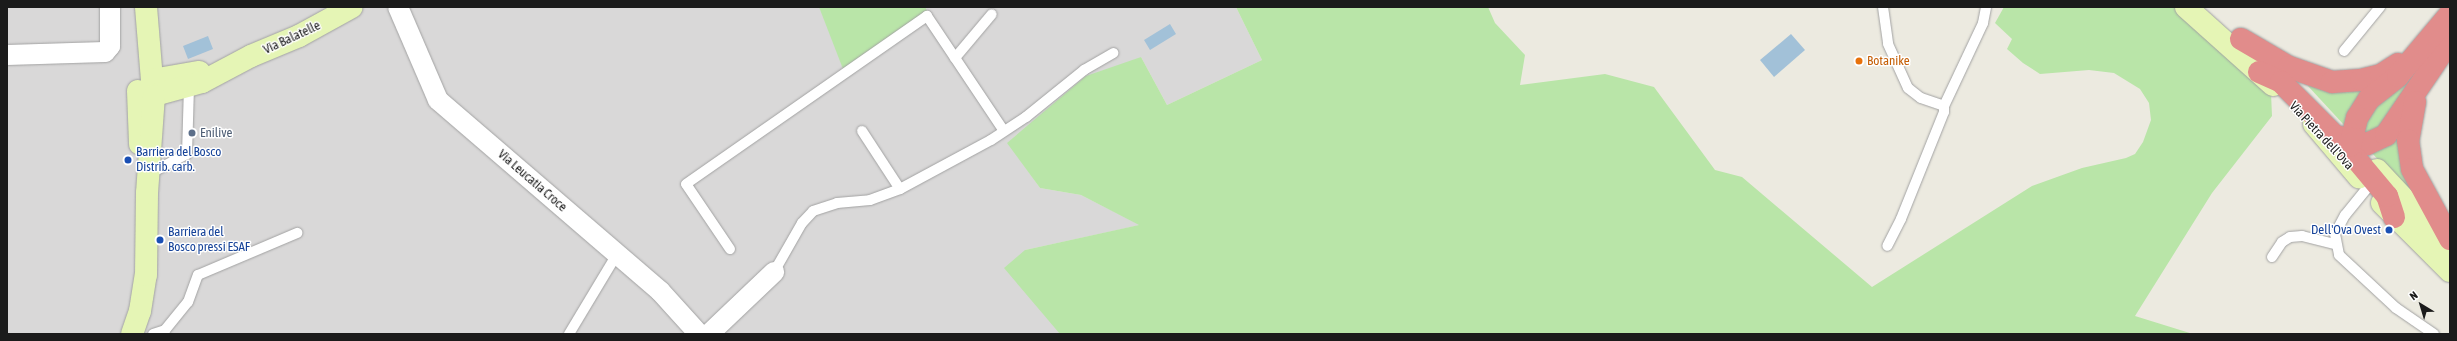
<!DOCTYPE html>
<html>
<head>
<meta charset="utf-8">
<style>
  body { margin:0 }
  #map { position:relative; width:2457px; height:341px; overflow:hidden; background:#eceae0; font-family:"Asap Condensed",sans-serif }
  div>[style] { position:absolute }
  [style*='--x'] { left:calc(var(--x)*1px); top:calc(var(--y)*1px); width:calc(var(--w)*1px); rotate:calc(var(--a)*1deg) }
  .residential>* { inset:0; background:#d9d8d8 }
  .grass>* { inset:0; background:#b9e5a8 }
  .water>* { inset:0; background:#a2c1d8 }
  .roads { filter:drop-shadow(0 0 1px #a2a2a2) drop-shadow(0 0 1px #a2a2a2) }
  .service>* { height:10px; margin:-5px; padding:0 5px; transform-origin:5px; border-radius:5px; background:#fff }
  .minor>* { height:20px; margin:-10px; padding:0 10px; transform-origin:10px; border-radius:10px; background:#fff }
  .secondary>* { height:22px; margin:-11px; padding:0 11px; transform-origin:11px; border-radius:11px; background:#e5f5b5 }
  .motorway>* { height:22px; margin:-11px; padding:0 11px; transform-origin:11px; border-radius:11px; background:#e18c8b }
  .dots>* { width:11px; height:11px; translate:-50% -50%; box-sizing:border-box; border:2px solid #fff; border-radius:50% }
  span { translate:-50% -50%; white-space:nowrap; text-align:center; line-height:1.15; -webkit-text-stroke:3px #fff; paint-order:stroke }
  .street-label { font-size:13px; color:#1b1b1b }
  .food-label { font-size:13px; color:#c56008 }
  .left { translate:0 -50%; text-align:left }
  .service-label { font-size:13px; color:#4e5e75 }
  .transit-label { font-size:13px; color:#164399 }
  .right { translate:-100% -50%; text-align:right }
  .frame { position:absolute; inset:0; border:8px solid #1b1b1b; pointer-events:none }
  .north { position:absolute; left:2401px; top:285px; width:40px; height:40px; -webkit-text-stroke:3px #fff; paint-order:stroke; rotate:322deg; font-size:11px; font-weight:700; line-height:16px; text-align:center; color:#1b1b1b }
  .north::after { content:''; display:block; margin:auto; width:14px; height:18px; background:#1b1b1b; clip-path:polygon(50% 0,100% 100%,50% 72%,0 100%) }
</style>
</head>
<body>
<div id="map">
  <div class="residential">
    <i style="clip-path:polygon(7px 7px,1236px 7px,1262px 60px,1167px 105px,1141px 57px,1047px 110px,1008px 143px,1040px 188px,1081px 195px,1140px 225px,1025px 250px,1060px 334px,7px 334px)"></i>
  </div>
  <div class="grass">
    <i style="clip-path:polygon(819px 7px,925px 7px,928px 12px,843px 69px)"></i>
    <i style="clip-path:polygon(1236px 7px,1488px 7px,1495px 23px,1525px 55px,1520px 85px,1605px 74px,1654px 87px,1715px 170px,1742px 177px,1872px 287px,2032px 186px,2082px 168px,2126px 158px,2135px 154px,2143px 142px,2151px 120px,2149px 103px,2140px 89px,2114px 73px,2089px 70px,2040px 74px,2023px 63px,2007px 49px,2012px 39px,1995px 23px,2004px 7px,2174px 7px,2271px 93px,2272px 116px,2212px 193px,2135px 316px,2193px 334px,1060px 334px,1004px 268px,1025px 250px,1139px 225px,1081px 195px,1040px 188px,1007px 143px,1086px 76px,1141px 57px,1167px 105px,1262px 60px)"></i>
    <i style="clip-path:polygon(2431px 46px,2386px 125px,2361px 135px,2364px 118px)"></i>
    <i style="clip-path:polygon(2311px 83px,2372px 84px,2344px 125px,2308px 86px)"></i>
    <i style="clip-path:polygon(2398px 129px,2414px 199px,2372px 153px)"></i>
  </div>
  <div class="water">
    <i style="clip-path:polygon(1170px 24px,1176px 34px,1150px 50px,1144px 40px)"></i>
    <i style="clip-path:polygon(1791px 34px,1805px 50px,1774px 77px,1760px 60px)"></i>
    <i style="clip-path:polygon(208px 36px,213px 49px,188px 59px,183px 46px)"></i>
  </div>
  <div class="roads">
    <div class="service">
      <i style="--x:1883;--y:7;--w:37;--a:82"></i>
      <i style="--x:1888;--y:44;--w:48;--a:65.6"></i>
      <i style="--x:1908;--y:88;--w:16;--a:38"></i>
      <i style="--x:1921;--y:98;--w:24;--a:19"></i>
      <i style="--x:1944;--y:106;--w:6;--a:90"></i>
      <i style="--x:1944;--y:112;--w:115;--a:111.9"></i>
      <i style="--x:1901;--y:219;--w:30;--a:117"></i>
      <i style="--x:2344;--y:51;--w:57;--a:-50.7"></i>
      <i style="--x:955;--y:58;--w:57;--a:-49.9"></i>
      <i style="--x:1944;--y:106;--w:92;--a:-64.8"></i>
      <i style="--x:1983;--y:23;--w:16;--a:-79"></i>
      <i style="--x:862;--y:131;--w:69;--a:56.8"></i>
      <i style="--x:149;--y:174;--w:43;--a:-27.8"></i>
      <i style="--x:187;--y:154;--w:68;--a:-88.3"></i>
      <i style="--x:2368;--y:187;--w:36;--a:129"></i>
      <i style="--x:2345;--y:215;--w:21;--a:118"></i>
      <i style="--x:2335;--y:234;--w:21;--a:79"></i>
      <i style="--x:2339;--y:255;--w:78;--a:42.9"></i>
      <i style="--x:2396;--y:308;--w:46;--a:34.4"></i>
      <i style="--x:730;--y:249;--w:78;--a:-124.1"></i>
      <i style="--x:686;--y:184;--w:294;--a:-34.9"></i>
      <i style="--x:927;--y:16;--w:138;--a:56.2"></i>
      <i style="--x:2272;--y:257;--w:18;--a:-56"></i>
      <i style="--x:2282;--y:242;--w:9;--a:-32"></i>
      <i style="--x:2290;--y:237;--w:12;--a:-5"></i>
      <i style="--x:2302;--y:236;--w:34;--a:14"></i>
      <i style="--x:774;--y:272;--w:56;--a:-60.3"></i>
      <i style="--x:802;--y:223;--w:16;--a:-47"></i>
      <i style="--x:813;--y:211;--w:25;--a:-18"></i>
      <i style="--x:837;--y:203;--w:33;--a:-5"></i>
      <i style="--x:870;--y:200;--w:32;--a:-20"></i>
      <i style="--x:900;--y:189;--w:103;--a:-28.3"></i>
      <i style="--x:991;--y:140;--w:42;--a:-33.3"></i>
      <i style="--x:1026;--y:117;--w:75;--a:-39"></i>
      <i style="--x:1084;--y:70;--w:34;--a:-30"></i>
      <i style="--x:153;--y:334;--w:13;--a:-18"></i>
      <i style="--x:165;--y:330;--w:36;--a:-51"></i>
      <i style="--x:188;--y:302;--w:29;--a:-70"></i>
      <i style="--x:198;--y:275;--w:108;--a:-23"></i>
      <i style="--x:569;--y:334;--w:93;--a:-59"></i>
    </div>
    <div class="minor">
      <i style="--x:398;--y:7;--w:101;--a:66.7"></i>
      <i style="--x:438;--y:100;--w:293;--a:40.7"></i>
      <i style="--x:660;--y:291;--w:58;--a:47.8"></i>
      <i style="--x:7;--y:55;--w:98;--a:-1.8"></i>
      <i style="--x:105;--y:52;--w:8;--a:-50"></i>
      <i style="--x:110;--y:46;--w:39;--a:-90"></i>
      <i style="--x:709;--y:334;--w:90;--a:-43.6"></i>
    </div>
    <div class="secondary">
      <i style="--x:146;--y:7;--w:73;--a:85.3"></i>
      <i style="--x:152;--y:80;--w:48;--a:-9.7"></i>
      <i style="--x:2186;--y:7;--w:117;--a:41.9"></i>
      <i style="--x:138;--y:91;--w:53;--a:87.8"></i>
      <i style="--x:155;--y:95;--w:49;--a:-15.5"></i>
      <i style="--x:202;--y:82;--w:55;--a:-28"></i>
      <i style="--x:251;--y:56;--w:52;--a:-22.6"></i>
      <i style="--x:299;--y:36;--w:60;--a:-28.7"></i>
      <i style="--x:2314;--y:124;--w:70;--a:49.7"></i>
      <i style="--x:2377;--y:170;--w:107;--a:46.9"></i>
      <i style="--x:2382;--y:203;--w:96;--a:45"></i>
      <i style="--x:132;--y:334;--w:24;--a:-71"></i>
      <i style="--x:140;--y:311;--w:36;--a:-81"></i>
      <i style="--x:146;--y:275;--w:82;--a:-89.3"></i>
      <i style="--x:147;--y:193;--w:97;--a:-85.9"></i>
    </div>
    <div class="motorway">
      <i style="--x:2241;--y:39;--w:56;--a:30.3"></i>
      <i style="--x:2289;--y:67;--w:46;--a:19.2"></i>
      <i style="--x:2332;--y:82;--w:29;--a:-4"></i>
      <i style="--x:2361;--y:80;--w:21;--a:-14"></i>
      <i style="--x:2381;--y:75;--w:20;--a:-33"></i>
      <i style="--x:2259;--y:72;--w:24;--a:24"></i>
      <i style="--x:2281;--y:82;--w:76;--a:45"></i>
      <i style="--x:2335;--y:136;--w:33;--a:14"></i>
      <i style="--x:2367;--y:144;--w:21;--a:-25"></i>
      <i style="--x:2386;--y:135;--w:114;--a:-55.8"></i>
      <i style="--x:2415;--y:102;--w:39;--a:100"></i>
      <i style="--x:2408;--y:140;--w:29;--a:82"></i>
      <i style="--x:2412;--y:169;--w:80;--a:61.5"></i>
      <i style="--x:2394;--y:217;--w:22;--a:-108"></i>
      <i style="--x:2387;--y:196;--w:56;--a:-129.9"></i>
      <i style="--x:2351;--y:153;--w:7;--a:-98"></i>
      <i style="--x:2350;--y:146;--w:29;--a:-76"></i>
      <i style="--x:2357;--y:118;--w:22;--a:-58"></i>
      <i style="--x:2369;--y:99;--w:37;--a:-38"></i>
      <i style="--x:2398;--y:76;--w:81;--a:-50"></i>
    </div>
  </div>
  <div class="dots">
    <i style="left:1859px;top:61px;background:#e8710a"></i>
    <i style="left:192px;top:133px;background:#5c6f8a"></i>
    <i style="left:128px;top:160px;background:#1a4fb4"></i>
    <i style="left:2389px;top:230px;background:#1a4fb4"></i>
    <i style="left:160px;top:240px;background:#1a4fb4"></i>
  </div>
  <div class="street-label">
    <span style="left:292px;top:38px;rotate:-25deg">Via Balatelle</span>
    <span style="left:2321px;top:136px;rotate:47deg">Via Pietra dell'Ova</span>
    <span style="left:532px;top:181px;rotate:41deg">Via Leucatia Croce</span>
  </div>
  <div class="food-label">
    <span class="left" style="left:1867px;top:61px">Botanike</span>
  </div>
  <div class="service-label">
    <span class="left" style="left:200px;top:133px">Enilive</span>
  </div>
  <div class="transit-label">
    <span class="left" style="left:136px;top:160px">Barriera del Bosco<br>Distrib. carb.</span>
    <span class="right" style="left:2381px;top:230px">Dell'Ova Ovest</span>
    <span class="left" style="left:168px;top:240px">Barriera del<br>Bosco pressi ESAF</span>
  </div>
  <div class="frame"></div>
  <div class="north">N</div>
</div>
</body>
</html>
